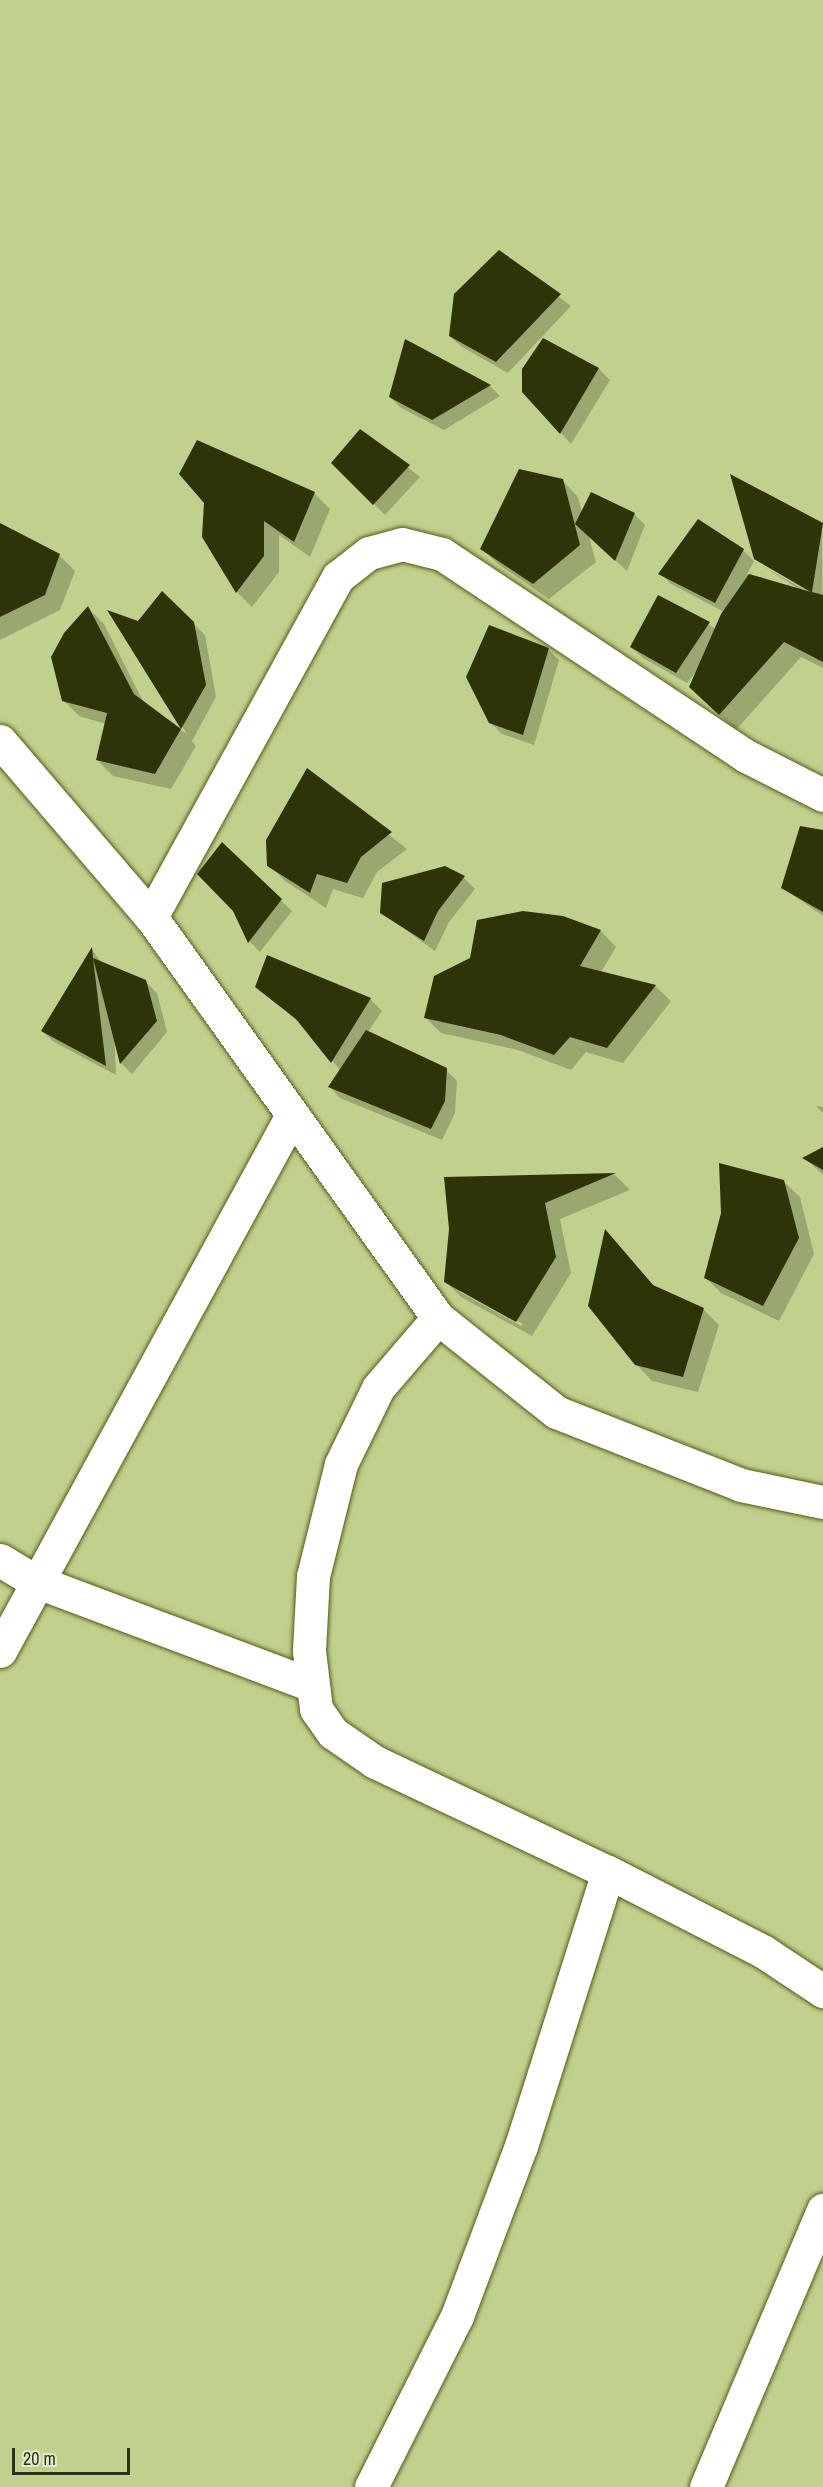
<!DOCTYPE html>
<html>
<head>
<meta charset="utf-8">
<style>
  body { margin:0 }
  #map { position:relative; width:823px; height:2487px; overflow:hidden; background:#c1d18d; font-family:"Archivo Narrow",sans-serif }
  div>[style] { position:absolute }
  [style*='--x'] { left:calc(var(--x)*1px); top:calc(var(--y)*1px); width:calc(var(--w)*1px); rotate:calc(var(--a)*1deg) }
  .shadow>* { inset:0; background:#0003 }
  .building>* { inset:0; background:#2c3408 }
  .roads { filter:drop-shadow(0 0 2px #515d1a) drop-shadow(0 0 2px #515d1a) }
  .minor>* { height:33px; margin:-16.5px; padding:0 16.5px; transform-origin:16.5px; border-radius:16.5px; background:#fff }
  span { translate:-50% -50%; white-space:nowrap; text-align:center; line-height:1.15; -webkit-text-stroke:6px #e4edcb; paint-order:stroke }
  .scale { position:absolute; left:12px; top:2448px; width:118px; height:27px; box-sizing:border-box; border:3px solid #2d3318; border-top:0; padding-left:8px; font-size:18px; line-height:21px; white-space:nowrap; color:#2d3318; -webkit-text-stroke:4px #e4edcb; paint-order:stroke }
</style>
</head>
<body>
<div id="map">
  <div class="shadow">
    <i style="clip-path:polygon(499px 252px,571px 306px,508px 373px,462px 347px,450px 336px)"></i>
    <i style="clip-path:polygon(544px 339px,599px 369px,610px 380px,571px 444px,561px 433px)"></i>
    <i style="clip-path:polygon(406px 342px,490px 386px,500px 396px,444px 430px,401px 408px,390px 397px)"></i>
    <i style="clip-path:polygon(361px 431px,420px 477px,385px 515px,333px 463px)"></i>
    <i style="clip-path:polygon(562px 480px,578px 497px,582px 512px,634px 514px,645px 525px,627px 571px,589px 536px,596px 562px,549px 599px,498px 564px,482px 548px)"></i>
    <i style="clip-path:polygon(314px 493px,330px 509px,310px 557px,279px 535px,279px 572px,252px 607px,237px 592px,204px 536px)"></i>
    <i style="clip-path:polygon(822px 524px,823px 668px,801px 657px,736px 730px,707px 703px,698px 669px,687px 683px,643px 658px,631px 647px,658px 597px,716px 629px,724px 612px,671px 584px,660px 573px,743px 550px,754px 561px,747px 574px,800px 590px,763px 566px,817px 597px,755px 558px)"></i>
    <i style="clip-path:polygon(0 525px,59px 555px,75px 571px,60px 610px,0 640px)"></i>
    <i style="clip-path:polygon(162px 593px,205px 635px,216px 697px,192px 741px,196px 746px,171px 789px,113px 776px,97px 760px,106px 724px,79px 716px,63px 700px,88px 608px,104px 624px,145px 705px,187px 734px,111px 613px,138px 622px)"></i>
    <i style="clip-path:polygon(548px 649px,559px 660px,534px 745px,502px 734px,490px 722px)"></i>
    <i style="clip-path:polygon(307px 770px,407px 849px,377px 872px,363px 898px,333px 889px,326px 908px,285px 881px,269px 865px)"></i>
    <i style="clip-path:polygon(823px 831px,823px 916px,783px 888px)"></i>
    <i style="clip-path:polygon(222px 844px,292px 911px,260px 952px,250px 942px,234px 910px)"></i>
    <i style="clip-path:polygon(464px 878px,475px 889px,449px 922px,435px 951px,382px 913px)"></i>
    <i style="clip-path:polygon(562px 918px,601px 931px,616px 947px,601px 972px,655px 986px,671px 1001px,623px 1063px,586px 1052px,571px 1070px,518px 1050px,441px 1033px,426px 1018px)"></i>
    <i style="clip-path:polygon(92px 950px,103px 964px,145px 981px,157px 993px,167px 1032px,132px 1074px,121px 1063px,114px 1033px,116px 1075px,54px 1042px,42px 1031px)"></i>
    <i style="clip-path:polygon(268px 957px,371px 1000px,382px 1011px,368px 1032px,446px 1070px,457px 1081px,455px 1113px,442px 1140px,340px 1098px,330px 1087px,341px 1071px,302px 1025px,269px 997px)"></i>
    <i style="clip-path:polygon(816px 1106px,823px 1107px,823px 1113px)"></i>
    <i style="clip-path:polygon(823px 1149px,823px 1175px,805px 1158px)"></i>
    <i style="clip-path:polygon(evenodd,615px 1175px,630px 1190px,560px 1219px,571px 1273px,532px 1336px,461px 1297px,445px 1281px,450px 1229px,445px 1178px,615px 1175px,460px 1289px,523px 1324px,521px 1326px,460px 1292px,460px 1289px)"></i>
    <i style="clip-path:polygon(783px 1181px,800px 1197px,814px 1254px,779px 1321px,721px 1293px,705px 1277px)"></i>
    <i style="clip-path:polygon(606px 1232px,656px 1288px,703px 1309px,719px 1325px,698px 1392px,652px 1381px,636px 1364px)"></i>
  </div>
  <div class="building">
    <i style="clip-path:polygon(499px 250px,561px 294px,496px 362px,449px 336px,454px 294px)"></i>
    <i style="clip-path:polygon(543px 338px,599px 368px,560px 434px,522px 392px,522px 369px)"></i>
    <i style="clip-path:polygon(405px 339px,491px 385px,432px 420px,389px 397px)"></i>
    <i style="clip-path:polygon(360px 429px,410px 465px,373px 505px,331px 463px)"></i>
    <i style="clip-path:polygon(197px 440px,315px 492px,294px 542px,264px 521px,264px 556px,236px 593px,202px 537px,204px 503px,179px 474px)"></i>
    <i style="clip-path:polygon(519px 469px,563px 479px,580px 545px,533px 584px,480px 549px)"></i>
    <i style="clip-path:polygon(730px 474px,823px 523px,812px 592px,823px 595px,823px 662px,784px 642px,719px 715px,689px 687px,721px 614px,749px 574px,811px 592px,754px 559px)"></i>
    <i style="clip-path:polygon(591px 492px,635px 513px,615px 561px,575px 524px)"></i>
    <i style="clip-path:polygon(698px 519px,744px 549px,715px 603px,658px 574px)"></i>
    <i style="clip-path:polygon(0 523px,60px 554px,45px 595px,0 617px)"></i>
    <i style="clip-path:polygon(162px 591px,194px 622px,206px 685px,181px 729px,107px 610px,138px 621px)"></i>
    <i style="clip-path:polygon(658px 595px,710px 622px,676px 673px,630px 647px)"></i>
    <i style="clip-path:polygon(88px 606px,134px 694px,181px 729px,155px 774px,96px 760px,107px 713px,62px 701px,51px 657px,64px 633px)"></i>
    <i style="clip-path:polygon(489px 625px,549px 648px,523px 735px,489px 723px,466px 677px)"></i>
    <i style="clip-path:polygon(307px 768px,392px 832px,361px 857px,347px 883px,317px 874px,310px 893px,267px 866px,266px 840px)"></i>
    <i style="clip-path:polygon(800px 826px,823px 830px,823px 912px,781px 888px)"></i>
    <i style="clip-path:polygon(222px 842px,282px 899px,248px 943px,233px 911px,197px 874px)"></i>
    <i style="clip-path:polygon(445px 866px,465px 876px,438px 911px,424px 941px,380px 913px,382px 883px)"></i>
    <i style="clip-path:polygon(523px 911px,563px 916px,601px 930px,580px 966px,656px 985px,607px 1048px,570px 1037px,554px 1055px,501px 1035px,424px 1018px,434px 976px,470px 958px,477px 920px)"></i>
    <i style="clip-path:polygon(92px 947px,93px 958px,146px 980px,157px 1021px,120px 1064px,93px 958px,106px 1066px,41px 1031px)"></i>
    <i style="clip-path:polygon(267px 955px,371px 998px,331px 1063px,296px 1019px,255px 987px)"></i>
    <i style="clip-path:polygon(366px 1030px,447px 1068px,445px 1101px,431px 1129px,328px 1087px)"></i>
    <i style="clip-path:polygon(823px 1147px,823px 1170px,802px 1158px)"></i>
    <i style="clip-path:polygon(719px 1163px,784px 1180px,799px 1238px,763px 1306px,704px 1278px,721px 1213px)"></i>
    <i style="clip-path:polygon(616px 1173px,545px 1203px,556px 1257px,516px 1322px,444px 1282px,449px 1229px,444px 1177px)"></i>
    <i style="clip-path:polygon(605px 1229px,653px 1285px,704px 1308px,683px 1377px,635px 1365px,588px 1306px)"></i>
  </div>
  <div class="roads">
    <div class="minor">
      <i style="--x:0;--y:741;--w:232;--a:49.4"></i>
      <i style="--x:151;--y:917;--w:493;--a:54.4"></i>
      <i style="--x:438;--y:1318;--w:151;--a:38.5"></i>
      <i style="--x:556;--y:1412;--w:199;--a:21.5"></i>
      <i style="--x:741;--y:1485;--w:84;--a:11.7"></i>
      <i style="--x:151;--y:917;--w:388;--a:-61.2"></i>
      <i style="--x:338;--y:577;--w:39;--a:-38"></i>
      <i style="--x:369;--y:553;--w:34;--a:-15"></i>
      <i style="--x:402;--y:544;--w:41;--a:14"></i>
      <i style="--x:442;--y:554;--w:365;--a:33.6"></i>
      <i style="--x:746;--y:756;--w:86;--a:26.9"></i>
      <i style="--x:438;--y:1318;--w:92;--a:130.6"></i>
      <i style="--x:378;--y:1388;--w:85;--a:116"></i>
      <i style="--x:341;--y:1464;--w:115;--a:104"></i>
      <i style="--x:313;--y:1576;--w:75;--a:93.1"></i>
      <i style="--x:309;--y:1651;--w:58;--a:83.1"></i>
      <i style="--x:316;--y:1709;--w:29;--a:55"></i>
      <i style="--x:333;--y:1733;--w:51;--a:34.6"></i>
      <i style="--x:375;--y:1762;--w:258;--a:25.3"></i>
      <i style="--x:608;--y:1872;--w:175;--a:27.1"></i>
      <i style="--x:764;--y:1952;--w:71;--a:33.5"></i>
      <i style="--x:0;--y:1560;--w:41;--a:31"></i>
      <i style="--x:35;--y:1581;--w:295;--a:20.6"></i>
      <i style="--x:0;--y:1651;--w:610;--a:-61.42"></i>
      <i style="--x:371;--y:2487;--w:191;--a:-63.3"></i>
      <i style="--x:457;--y:2316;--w:182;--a:-69.4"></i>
      <i style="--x:521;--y:2146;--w:287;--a:-72.4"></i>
      <i style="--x:706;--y:2487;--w:301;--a:-67.1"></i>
    </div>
  </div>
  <div class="scale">20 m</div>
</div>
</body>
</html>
